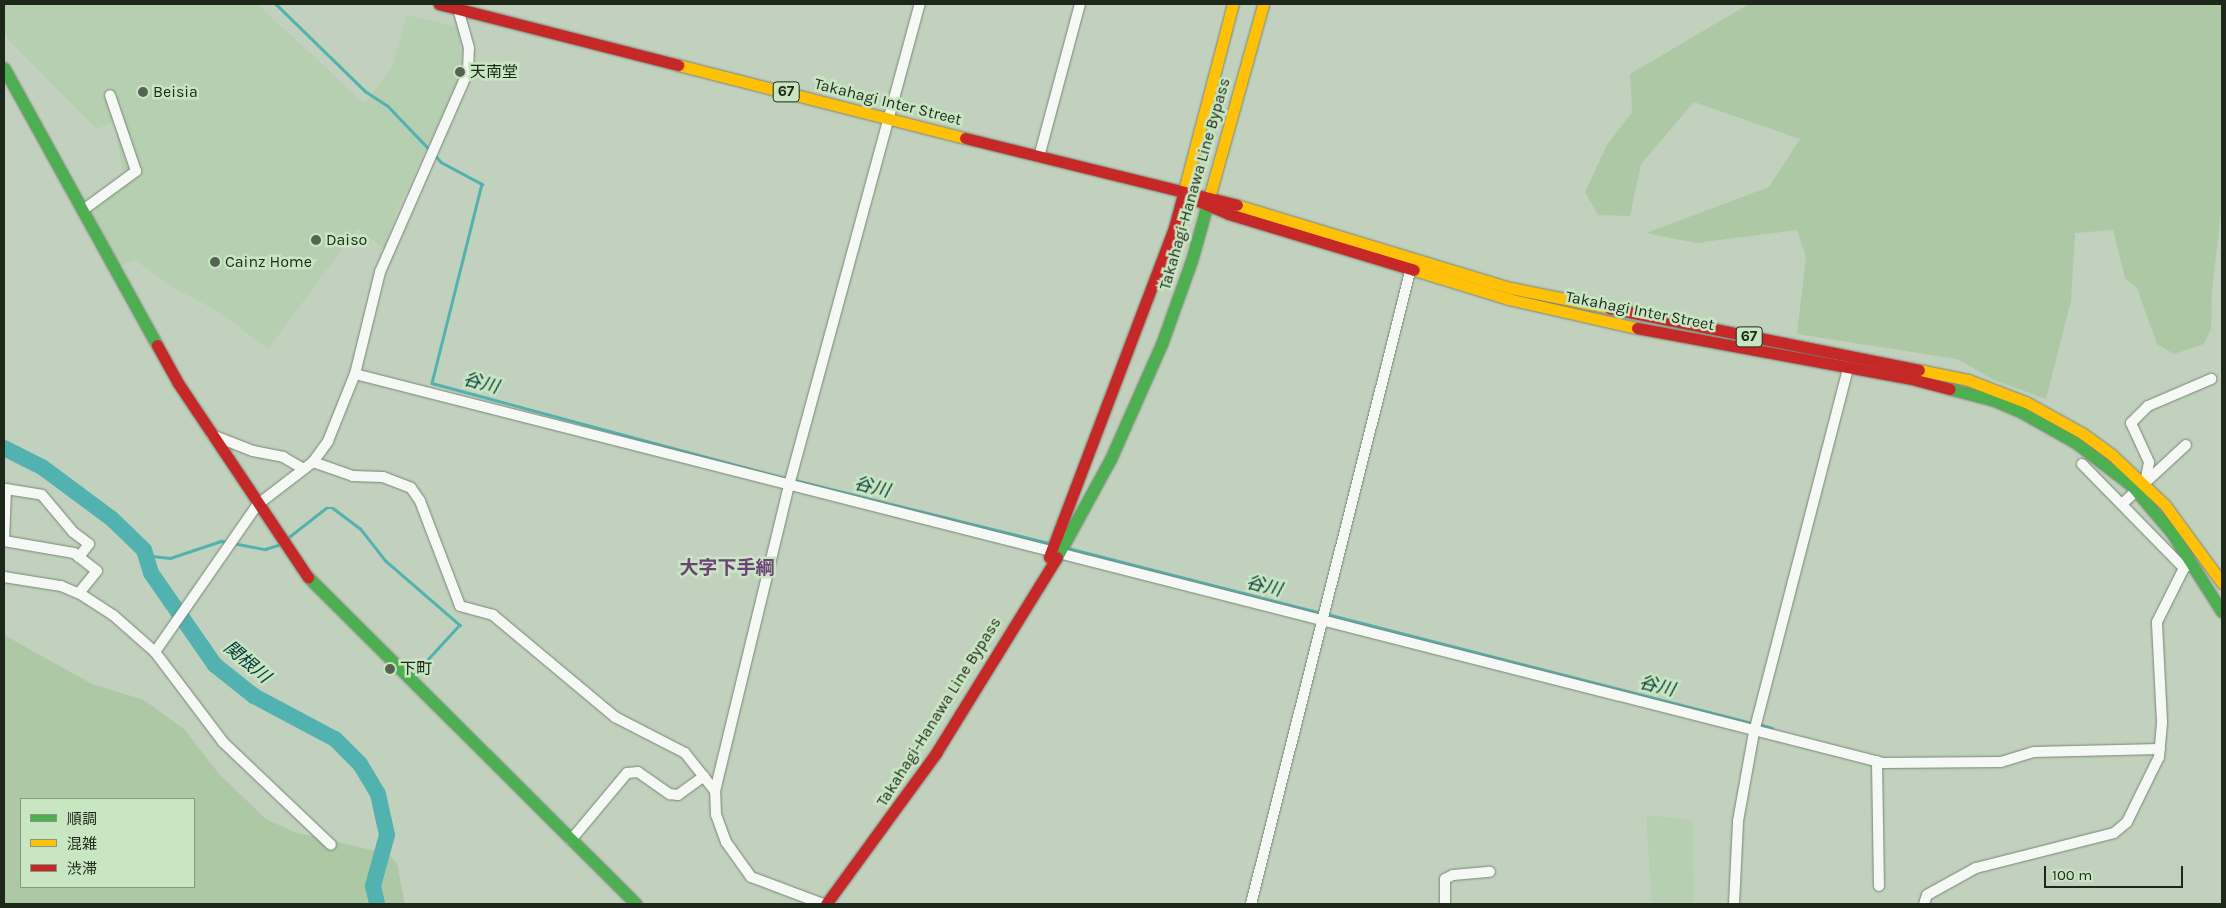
<!DOCTYPE html>
<html>
<head>
<meta charset="utf-8">
<style>
  body { margin:0 }
  #map { position:relative; width:2226px; height:908px; overflow:hidden; background:#c1d1bd; font-family:Karla,"Noto Sans JP",sans-serif }
  div>[style] { position:absolute }
  [style*='--x'] { left:calc(var(--x)*1px); top:calc(var(--y)*1px); width:calc(var(--w)*1px); rotate:calc(var(--a)*1deg) }
  .built>* { inset:0; background:#b6cfb0 }
  .green>* { inset:0; background:#acc8a5 }
  .stream>* { height:2.5px; margin:-1.25px; padding:0 1.25px; transform-origin:1.25px; border-radius:1.25px; background:#52b2b0 }
  .river>* { height:16px; margin:-8px; padding:0 8px; transform-origin:8px; border-radius:8px; background:#52b2b0 }
  .roads { filter:drop-shadow(0 0 1px #798577) drop-shadow(0 0 1px #798577) }
  .street>* { height:10px; margin:-5px; padding:0 5px; transform-origin:5px; border-radius:5px; background:#f6f8f5 }
  .fast>* { height:11px; margin:-5.5px; padding:0 5.5px; transform-origin:5.5px; border-radius:5.5px; background:#4caf50 }
  .slow>* { height:11px; margin:-5.5px; padding:0 5.5px; transform-origin:5.5px; border-radius:5.5px; background:#ffc107 }
  .jam>* { height:11px; margin:-5.5px; padding:0 5.5px; transform-origin:5.5px; border-radius:5.5px; background:#c62828 }
  .dots>* { width:14px; height:14px; translate:-50% -50%; box-sizing:border-box; border:2px solid #c9e6c2; border-radius:50% }
  span { translate:-50% -50%; white-space:nowrap; text-align:center; line-height:1.15; -webkit-text-stroke:5px #c9e6c2; paint-order:stroke }
  .shield-label span { padding:1px 4px; background:#c9e6c2; border:1px solid; border-radius:4px; -webkit-text-stroke-width:0 }
  .shield-label { font-size:15px; color:#1d271a; font-weight:700 }
  .poi-label { font-size:16px; color:#1d271a }
  .left { translate:0 -50%; text-align:left }
  .street-label { font-size:16px; color:#1d271a }
  .water-label { font-size:18px; color:#00383a; font-style:italic }
  .quarter-label { font-size:19px; color:#6e4279; font-weight:700 }
  .frame { position:absolute; inset:0; border:5px solid #1d271a; pointer-events:none }
  .legend { position:absolute; left:20px; top:798px; width:175px; height:90px; box-sizing:border-box; background:#c9e6c2; border:1px solid #849a7f; margin:0; padding:6px 9px; list-style:none; font-size:15px; color:#1d271a }
  .legend li { display:flex; align-items:center; gap:10px; height:25px }
  .legend b { width:25px; border:1px solid #849a7f }
  .scale { position:absolute; left:2044px; top:866px; width:139px; height:22px; box-sizing:border-box; border:2px solid #1d271a; border-top:0; padding-left:6px; font-size:15px; line-height:18px; white-space:nowrap; color:#1d271a; -webkit-text-stroke:4px #c9e6c2; paint-order:stroke }
</style>
</head>
<body>
<div id="map">
  <div class="built">
    <i style="clip-path:polygon(4px 4px,257px 4px,365px 104px,393px 65px,406px 15px,458px 27px,462px 61px,457px 84px,398px 208px,384px 248px,357px 229px,268px 349px,219px 312px,171px 286px,135px 260px,120px 266px,92px 211px,131px 180px,122px 168px,114px 121px,97px 129px,4px 35px)"></i>
    <i style="clip-path:polygon(1646px 815px,1693px 820px,1694px 904px,1652px 904px)"></i>
  </div>
  <div class="green">
    <i style="clip-path:polygon(1749px 4px,2222px 4px,2222px 204px,2212px 290px,2211px 329px,2204px 344px,2174px 354px,2157px 344px,2137px 288px,2125px 278px,2113px 230px,2075px 233px,2071px 301px,2046px 399px,1994px 380px,1957px 359px,1797px 334px,1806px 257px,1797px 230px,1696px 243px,1646px 233px,1769px 187px,1800px 139px,1694px 102px,1641px 164px,1630px 216px,1598px 215px,1585px 192px,1607px 145px,1632px 112px,1630px 74px)"></i>
    <i style="clip-path:polygon(evenodd,4px 635px,92px 684px,144px 700px,184px 729px,219px 774px,266px 819px,294px 832px,389px 854px,397px 864px,405px 904px,4px 904px,4px 635px,21px 799px,194px 799px,194px 887px,21px 887px,21px 799px)"></i>
  </div>
  <div class="stream">
    <i style="--x:276;--y:4;--w:124;--a:44.3"></i>
    <i style="--x:365;--y:91;--w:27;--a:33"></i>
    <i style="--x:388;--y:106;--w:62;--a:46.3"></i>
    <i style="--x:435;--y:155;--w:9;--a:49"></i>
    <i style="--x:441;--y:162;--w:47;--a:28.2"></i>
    <i style="--x:482;--y:184;--w:205;--a:104.1"></i>
    <i style="--x:432;--y:383;--w:370;--a:15.1"></i>
    <i style="--x:794;--y:480;--w:262;--a:13.9"></i>
    <i style="--x:285;--y:540;--w:52;--a:-38"></i>
    <i style="--x:326;--y:508;--w:7;--a:0"></i>
    <i style="--x:333;--y:508;--w:34;--a:37"></i>
    <i style="--x:360;--y:528;--w:42;--a:51.8"></i>
    <i style="--x:386;--y:561;--w:98;--a:40.9"></i>
    <i style="--x:460;--y:625;--w:67;--a:132.6"></i>
    <i style="--x:233;--y:543;--w:33;--a:11"></i>
    <i style="--x:265;--y:549;--w:14;--a:-17"></i>
    <i style="--x:1068;--y:548;--w:262;--a:14.4"></i>
    <i style="--x:144;--y:550;--w:10;--a:37"></i>
    <i style="--x:152;--y:556;--w:18;--a:6"></i>
    <i style="--x:170;--y:558;--w:54;--a:-18.4"></i>
    <i style="--x:221;--y:541;--w:7;--a:8"></i>
    <i style="--x:1327;--y:614;--w:440;--a:14.4"></i>
    <i style="--x:1759;--y:724;--w:14;--a:17"></i>
  </div>
  <div class="river">
    <i style="--x:4;--y:448;--w:42;--a:26.6"></i>
    <i style="--x:42;--y:467;--w:87;--a:36.6"></i>
    <i style="--x:112;--y:519;--w:45;--a:44.1"></i>
    <i style="--x:144;--y:550;--w:24;--a:73"></i>
    <i style="--x:151;--y:573;--w:112;--a:55.2"></i>
    <i style="--x:215;--y:665;--w:50;--a:38.5"></i>
    <i style="--x:254;--y:696;--w:92;--a:28"></i>
    <i style="--x:335;--y:739;--w:35;--a:45"></i>
    <i style="--x:360;--y:764;--w:35;--a:59"></i>
    <i style="--x:378;--y:794;--w:42;--a:77.6"></i>
    <i style="--x:387;--y:835;--w:53;--a:105.4"></i>
    <i style="--x:373;--y:886;--w:18;--a:77"></i>
  </div>
  <div class="roads">
    <div class="street">
      <i style="--x:1039;--y:157;--w:158;--a:-75"></i>
      <i style="--x:83;--y:210;--w:66;--a:-36.3"></i>
      <i style="--x:136;--y:171;--w:80;--a:-108.9"></i>
      <i style="--x:355;--y:374;--w:1577;--a:14.28"></i>
      <i style="--x:1883;--y:763;--w:118;--a:-0.5"></i>
      <i style="--x:2001;--y:762;--w:34;--a:-17"></i>
      <i style="--x:2034;--y:752;--w:126;--a:-1.4"></i>
      <i style="--x:212;--y:435;--w:44;--a:21.3"></i>
      <i style="--x:253;--y:451;--w:31;--a:11"></i>
      <i style="--x:283;--y:457;--w:24;--a:30"></i>
      <i style="--x:313;--y:462;--w:42;--a:19.3"></i>
      <i style="--x:353;--y:476;--w:30;--a:2"></i>
      <i style="--x:383;--y:477;--w:30;--a:21"></i>
      <i style="--x:411;--y:488;--w:16;--a:55"></i>
      <i style="--x:420;--y:501;--w:112;--a:69.1"></i>
      <i style="--x:460;--y:606;--w:34;--a:15"></i>
      <i style="--x:493;--y:615;--w:159;--a:39.9"></i>
      <i style="--x:615;--y:717;--w:79;--a:27.2"></i>
      <i style="--x:685;--y:753;--w:48;--a:51.7"></i>
      <i style="--x:2082;--y:464;--w:146;--a:45.6"></i>
      <i style="--x:2145;--y:483;--w:21;--a:-79"></i>
      <i style="--x:2149;--y:462;--w:43;--a:-114.8"></i>
      <i style="--x:2131;--y:423;--w:24;--a:-45"></i>
      <i style="--x:2148;--y:406;--w:69;--a:-23.2"></i>
      <i style="--x:2122;--y:504;--w:87;--a:-42.7"></i>
      <i style="--x:4;--y:577;--w:58;--a:9"></i>
      <i style="--x:61;--y:586;--w:23;--a:23"></i>
      <i style="--x:82;--y:595;--w:37;--a:33"></i>
      <i style="--x:113;--y:615;--w:56;--a:41.4"></i>
      <i style="--x:155;--y:652;--w:113;--a:52.9"></i>
      <i style="--x:223;--y:742;--w:149;--a:43.6"></i>
      <i style="--x:79;--y:593;--w:28;--a:-51"></i>
      <i style="--x:97;--y:571;--w:23;--a:-142"></i>
      <i style="--x:79;--y:557;--w:6;--a:-141"></i>
      <i style="--x:74;--y:553;--w:71;--a:-170.3"></i>
      <i style="--x:4;--y:541;--w:52;--a:-87.8"></i>
      <i style="--x:6;--y:489;--w:36;--a:9"></i>
      <i style="--x:42;--y:495;--w:48;--a:50"></i>
      <i style="--x:73;--y:532;--w:20;--a:37"></i>
      <i style="--x:89;--y:544;--w:16;--a:128"></i>
      <i style="--x:155;--y:652;--w:179;--a:-55.2"></i>
      <i style="--x:257;--y:505;--w:71;--a:-37.5"></i>
      <i style="--x:313;--y:462;--w:26;--a:-54"></i>
      <i style="--x:328;--y:441;--w:72;--a:-68.1"></i>
      <i style="--x:355;--y:374;--w:105;--a:-76.2"></i>
      <i style="--x:380;--y:272;--w:219;--a:-66.3"></i>
      <i style="--x:468;--y:72;--w:24;--a:-88"></i>
      <i style="--x:469;--y:48;--w:45;--a:-105.6"></i>
      <i style="--x:1877;--y:761;--w:125;--a:89.1"></i>
      <i style="--x:571;--y:840;--w:87;--a:-50.1"></i>
      <i style="--x:627;--y:773;--w:11;--a:-5"></i>
      <i style="--x:638;--y:772;--w:39;--a:35"></i>
      <i style="--x:670;--y:794;--w:8;--a:7"></i>
      <i style="--x:678;--y:795;--w:32;--a:-36"></i>
      <i style="--x:823;--y:904;--w:77;--a:-159.4"></i>
      <i style="--x:751;--y:877;--w:43;--a:-125.5"></i>
      <i style="--x:726;--y:842;--w:29;--a:-110"></i>
      <i style="--x:716;--y:815;--w:24;--a:-92"></i>
      <i style="--x:715;--y:791;--w:315;--a:-76.4"></i>
      <i style="--x:789;--y:485;--w:499;--a:-74.8"></i>
      <i style="--x:1251;--y:904;--w:660;--a:-75.88"></i>
      <i style="--x:1445;--y:904;--w:25;--a:-90"></i>
      <i style="--x:1445;--y:879;--w:9;--a:-27"></i>
      <i style="--x:1453;--y:875;--w:37;--a:-5"></i>
      <i style="--x:1734;--y:904;--w:83;--a:-87.2"></i>
      <i style="--x:1738;--y:821;--w:90;--a:-79.8"></i>
      <i style="--x:1754;--y:732;--w:376;--a:-75.5"></i>
      <i style="--x:1924;--y:904;--w:9;--a:-72"></i>
      <i style="--x:1927;--y:895;--w:56;--a:-28.9"></i>
      <i style="--x:1976;--y:868;--w:142;--a:-14.2"></i>
      <i style="--x:2114;--y:833;--w:17;--a:-40"></i>
      <i style="--x:2127;--y:822;--w:72;--a:-63.8"></i>
      <i style="--x:2159;--y:757;--w:35;--a:-85"></i>
      <i style="--x:2162;--y:722;--w:100;--a:-92.9"></i>
      <i style="--x:2157;--y:622;--w:60;--a:-63.4"></i>
      <i style="--x:2184;--y:568;--w:9;--a:-32"></i>
    </div>
    <div class="fast">
      <i style="--x:4;--y:68;--w:316;--a:61.1"></i>
      <i style="--x:1950;--y:389;--w:44;--a:14.3"></i>
      <i style="--x:1993;--y:400;--w:33;--a:23"></i>
      <i style="--x:2023;--y:413;--w:61;--a:29.5"></i>
      <i style="--x:2076;--y:443;--w:71;--a:37.5"></i>
      <i style="--x:2132;--y:486;--w:62;--a:49.6"></i>
      <i style="--x:2172;--y:533;--w:93;--a:57.7"></i>
      <i style="--x:1057;--y:557;--w:113;--a:-61.4"></i>
      <i style="--x:1111;--y:458;--w:126;--a:-66.1"></i>
      <i style="--x:1162;--y:343;--w:89;--a:-70.3"></i>
      <i style="--x:1192;--y:259;--w:63;--a:-74.4"></i>
      <i style="--x:308;--y:577;--w:463;--a:44.9"></i>
    </div>
    <div class="slow">
      <i style="--x:678;--y:65;--w:296;--a:14.3"></i>
      <i style="--x:1183;--y:194;--w:196;--a:-75.3"></i>
      <i style="--x:1209;--y:198;--w:201;--a:-74.4"></i>
      <i style="--x:1237;--y:205;--w:286;--a:16.9"></i>
      <i style="--x:1511;--y:288;--w:100;--a:11.5"></i>
      <i style="--x:1414;--y:270;--w:98;--a:17.1"></i>
      <i style="--x:1508;--y:299;--w:132;--a:12.7"></i>
      <i style="--x:1919;--y:370;--w:50;--a:11.5"></i>
      <i style="--x:1968;--y:380;--w:62;--a:20.8"></i>
      <i style="--x:2026;--y:402;--w:64;--a:29"></i>
      <i style="--x:2082;--y:433;--w:37;--a:36"></i>
      <i style="--x:2112;--y:455;--w:73;--a:43.3"></i>
      <i style="--x:2165;--y:505;--w:97;--a:53.8"></i>
    </div>
    <div class="jam">
      <i style="--x:439;--y:4;--w:247;--a:14.3"></i>
      <i style="--x:965;--y:138;--w:280;--a:13.8"></i>
      <i style="--x:1191;--y:198;--w:41;--a:22.8"></i>
      <i style="--x:1229;--y:214;--w:193;--a:16.8"></i>
      <i style="--x:1609;--y:308;--w:316;--a:11.3"></i>
      <i style="--x:1637;--y:328;--w:276;--a:10.5"></i>
      <i style="--x:1908;--y:378;--w:43;--a:14.7"></i>
      <i style="--x:157;--y:345;--w:43;--a:61.1"></i>
      <i style="--x:178;--y:383;--w:234;--a:56.2"></i>
      <i style="--x:1049;--y:557;--w:352;--a:-69.2"></i>
      <i style="--x:1174;--y:228;--w:35;--a:-75"></i>
      <i style="--x:826;--y:904;--w:187;--a:-53.9"></i>
      <i style="--x:936;--y:753;--w:230;--a:-58.3"></i>
    </div>
  </div>
  <div class="dots">
    <i style="left:460px;top:72px;background:#566253"></i>
    <i style="left:143px;top:92px;background:#566253"></i>
    <i style="left:316px;top:240px;background:#566253"></i>
    <i style="left:215px;top:262px;background:#566253"></i>
    <i style="left:390px;top:669px;background:#566253"></i>
  </div>
  <div class="shield-label">
    <span style="left:786px;top:92px">67</span>
    <span style="left:1749px;top:337px">67</span>
  </div>
  <div class="poi-label">
    <span class="left" style="left:470px;top:72px">天南堂</span>
    <span class="left" style="left:153px;top:92px">Beisia</span>
    <span class="left" style="left:326px;top:240px">Daiso</span>
    <span class="left" style="left:225px;top:262px">Cainz Home</span>
    <span class="left" style="left:400px;top:669px">下町</span>
  </div>
  <div class="street-label">
    <span style="left:888px;top:102px;rotate:14deg">Takahagi Inter Street</span>
    <span style="left:1195px;top:184px;rotate:-74deg">Takahagi-Hanawa Line Bypass</span>
    <span style="left:1640px;top:311px;rotate:11deg">Takahagi Inter Street</span>
    <span style="left:939px;top:712px;rotate:-58deg">Takahagi-Hanawa Line Bypass</span>
  </div>
  <div class="water-label">
    <span style="left:481px;top:383px;rotate:15deg">谷川</span>
    <span style="left:872px;top:487px;rotate:14deg">谷川</span>
    <span style="left:1264px;top:586px;rotate:14deg">谷川</span>
    <span style="left:247px;top:662px;rotate:40deg">関根川</span>
    <span style="left:1657px;top:686px;rotate:14deg">谷川</span>
  </div>
  <div class="quarter-label">
    <span style="left:727px;top:569px">大字下手綱</span>
  </div>
  <div class="frame"></div>
  <ul class="legend">
  <li><b style="height:6px;background:#4caf50"></b>順調</li>
  <li><b style="height:6px;background:#ffc107"></b>混雑</li>
  <li><b style="height:6px;background:#c62828"></b>渋滞</li>
  </ul>
  <div class="scale">100 m</div>
</div>
</body>
</html>
